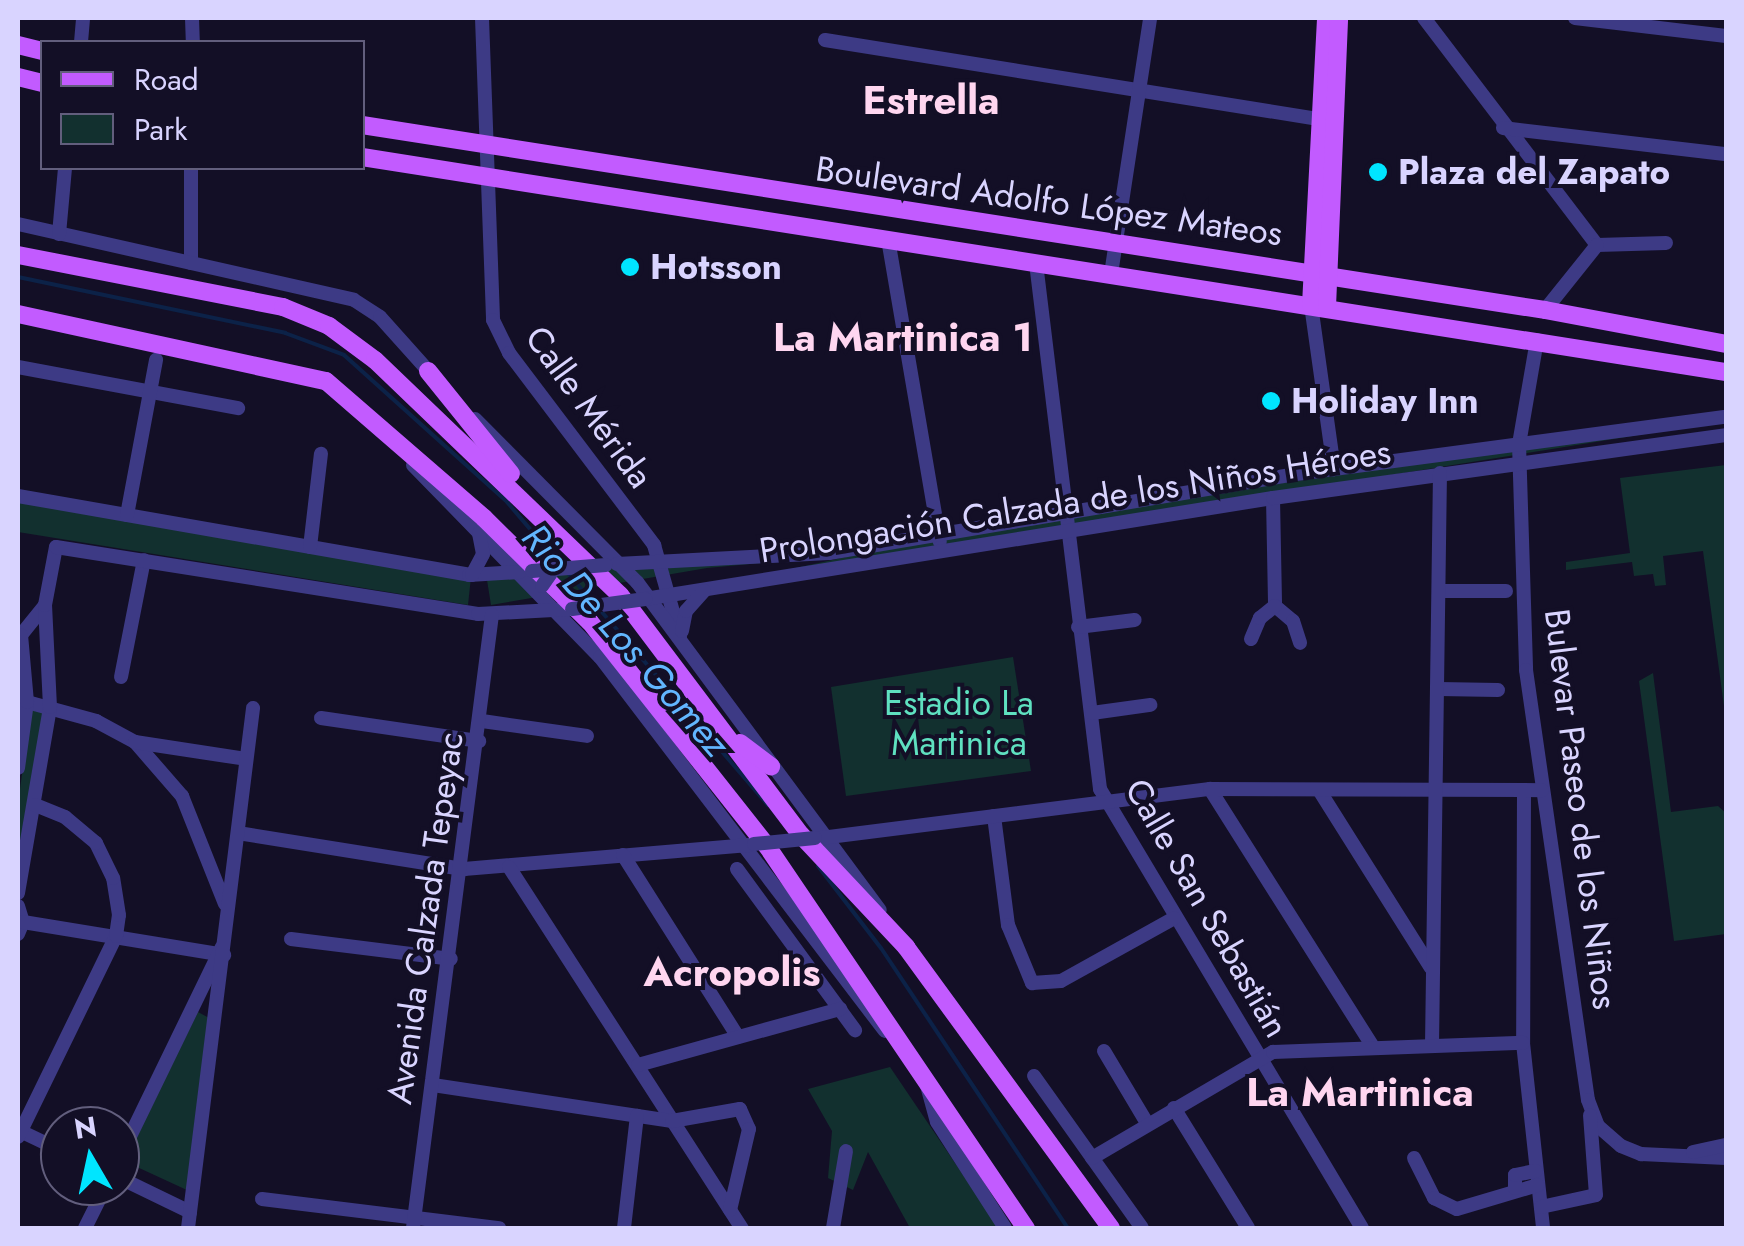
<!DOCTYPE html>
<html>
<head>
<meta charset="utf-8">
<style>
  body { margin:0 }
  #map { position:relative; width:1744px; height:1246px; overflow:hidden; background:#130f26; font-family:Jost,sans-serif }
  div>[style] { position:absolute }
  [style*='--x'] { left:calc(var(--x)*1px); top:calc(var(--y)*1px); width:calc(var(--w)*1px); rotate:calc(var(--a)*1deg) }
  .green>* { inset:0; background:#12302f }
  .stream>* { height:4px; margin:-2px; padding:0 2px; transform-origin:2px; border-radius:2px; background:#0c2248 }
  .minor>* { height:14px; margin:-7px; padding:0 7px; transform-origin:7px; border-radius:7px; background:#3d3a85 }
  .major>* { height:18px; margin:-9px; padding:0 9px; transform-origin:9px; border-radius:9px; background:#c25bff }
  .minor-bridge>* { height:14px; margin:-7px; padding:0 7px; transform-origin:7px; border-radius:7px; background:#3d3a85 }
  .dots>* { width:28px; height:28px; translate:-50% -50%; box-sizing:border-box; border:5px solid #130f26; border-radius:50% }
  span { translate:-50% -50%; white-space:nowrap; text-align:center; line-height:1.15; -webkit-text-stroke:8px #130f26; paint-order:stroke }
  .poi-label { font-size:35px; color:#d9d4ff; font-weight:700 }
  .left { translate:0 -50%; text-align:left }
  .street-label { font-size:35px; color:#d9d4ff }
  .park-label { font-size:35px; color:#5fe0c0 }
  .water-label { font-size:38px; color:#62b6ff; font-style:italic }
  .quarter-label { font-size:40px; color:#ffd6f0; font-weight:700 }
  .frame { position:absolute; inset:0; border:20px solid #d9d4ff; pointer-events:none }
  .legend { position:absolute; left:40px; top:40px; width:325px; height:130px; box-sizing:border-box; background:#130f26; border:2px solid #625e7d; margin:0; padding:12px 18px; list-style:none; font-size:30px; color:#d9d4ff }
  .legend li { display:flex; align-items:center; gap:20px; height:50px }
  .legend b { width:50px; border:2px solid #625e7d }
  .north { position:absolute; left:40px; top:1106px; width:100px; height:100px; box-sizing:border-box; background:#130f26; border:2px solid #625e7d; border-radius:50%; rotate:351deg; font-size:28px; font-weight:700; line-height:40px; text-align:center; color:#d9d4ff }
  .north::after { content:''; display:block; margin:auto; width:35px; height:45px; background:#00e5ff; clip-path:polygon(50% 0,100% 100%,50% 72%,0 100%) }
</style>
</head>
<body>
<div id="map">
  <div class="green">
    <i style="clip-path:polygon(1726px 421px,740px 580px,860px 554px,707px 568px,491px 605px,487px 580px,811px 549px)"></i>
    <i style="clip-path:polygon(1726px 465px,1726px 721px,1703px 551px,1663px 556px,1666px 585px,1655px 586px,1653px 574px,1634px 576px,1632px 562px,1566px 570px,1566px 562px,1630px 553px,1620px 478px)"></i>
    <i style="clip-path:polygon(18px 501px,471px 577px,468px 605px,18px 532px)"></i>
    <i style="clip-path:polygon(1013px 657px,1031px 771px,846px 796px,831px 687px)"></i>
    <i style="clip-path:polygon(1653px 673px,1671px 812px,1718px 806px,1726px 813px,1726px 934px,1674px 941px,1639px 681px)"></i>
    <i style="clip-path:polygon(31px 710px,43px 713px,18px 885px,18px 803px)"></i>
    <i style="clip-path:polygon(198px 1012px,211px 1019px,189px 1191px,124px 1161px)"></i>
    <i style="clip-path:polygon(890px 1067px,999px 1228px,910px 1228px,868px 1152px,853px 1190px,828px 1178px,832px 1131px,808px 1089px)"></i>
  </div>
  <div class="stream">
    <i style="--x:18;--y:277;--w:273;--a:11.8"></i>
    <i style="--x:285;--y:333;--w:63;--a:20.4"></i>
    <i style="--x:344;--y:355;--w:219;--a:42"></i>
    <i style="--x:507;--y:502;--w:79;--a:49.6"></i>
    <i style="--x:568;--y:573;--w:35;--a:50"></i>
    <i style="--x:601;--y:611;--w:256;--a:49.3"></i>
    <i style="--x:818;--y:866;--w:103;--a:52.5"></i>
    <i style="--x:881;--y:948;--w:337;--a:56.3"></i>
  </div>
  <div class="minor">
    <i style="--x:192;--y:18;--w:24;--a:88"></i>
    <i style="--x:482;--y:18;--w:302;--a:87.9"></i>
    <i style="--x:493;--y:320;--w:37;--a:64"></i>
    <i style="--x:509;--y:353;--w:241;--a:52.9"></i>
    <i style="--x:654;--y:545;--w:95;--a:74.1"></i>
    <i style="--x:1424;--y:18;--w:285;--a:52.7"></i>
    <i style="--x:1575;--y:18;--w:152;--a:6.8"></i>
    <i style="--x:825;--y:40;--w:497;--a:9.1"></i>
    <i style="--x:81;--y:42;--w:24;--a:-85"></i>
    <i style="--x:1503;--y:128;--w:225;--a:6.7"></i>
    <i style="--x:191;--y:168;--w:95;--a:90"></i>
    <i style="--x:18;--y:224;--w:344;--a:12.7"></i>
    <i style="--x:354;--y:300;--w:31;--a:33"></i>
    <i style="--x:380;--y:317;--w:78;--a:48.1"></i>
    <i style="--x:59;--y:234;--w:66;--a:-84.8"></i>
    <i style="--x:888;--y:239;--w:307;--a:80.3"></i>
    <i style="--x:1597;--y:245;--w:69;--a:-1.7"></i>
    <i style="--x:1036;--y:263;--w:530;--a:83.06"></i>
    <i style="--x:1100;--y:789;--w:511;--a:59.17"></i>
    <i style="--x:1111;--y:274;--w:259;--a:-81.3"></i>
    <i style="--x:1311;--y:305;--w:166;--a:82"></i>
    <i style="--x:1545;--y:310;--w:83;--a:-51.3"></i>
    <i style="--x:1537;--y:340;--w:106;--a:99.8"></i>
    <i style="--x:1519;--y:444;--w:226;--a:88.2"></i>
    <i style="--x:1526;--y:670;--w:434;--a:81.8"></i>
    <i style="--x:1588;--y:1100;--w:28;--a:69"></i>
    <i style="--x:1598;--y:1126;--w:30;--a:41"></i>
    <i style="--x:1621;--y:1146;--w:22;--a:22"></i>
    <i style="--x:1641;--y:1154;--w:85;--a:2.7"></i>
    <i style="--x:18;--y:367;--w:224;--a:10.6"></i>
    <i style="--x:475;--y:419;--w:230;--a:45.2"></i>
    <i style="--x:637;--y:582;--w:408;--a:53.5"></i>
    <i style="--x:413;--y:465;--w:268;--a:45.8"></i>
    <i style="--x:600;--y:657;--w:470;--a:52.7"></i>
    <i style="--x:18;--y:496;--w:458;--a:9.9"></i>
    <i style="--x:469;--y:575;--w:51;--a:-3.4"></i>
    <i style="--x:1273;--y:498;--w:108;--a:88.9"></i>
    <i style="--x:127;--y:515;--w:158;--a:-79.4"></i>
    <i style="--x:310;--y:547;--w:94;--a:-83.3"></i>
    <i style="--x:617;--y:564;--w:212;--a:-3"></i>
    <i style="--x:829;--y:553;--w:467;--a:-9.6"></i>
    <i style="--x:1289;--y:475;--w:441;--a:-7.6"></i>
    <i style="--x:472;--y:575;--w:24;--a:-62"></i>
    <i style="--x:483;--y:554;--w:21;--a:-101"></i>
    <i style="--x:1439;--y:591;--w:67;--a:0"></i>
    <i style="--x:645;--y:599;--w:636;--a:-9.14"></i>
    <i style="--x:1273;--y:498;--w:457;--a:-7.9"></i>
    <i style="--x:1275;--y:606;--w:23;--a:40"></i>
    <i style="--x:1293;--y:621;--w:23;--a:72"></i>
    <i style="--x:1078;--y:627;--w:57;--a:-7"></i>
    <i style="--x:682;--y:631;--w:20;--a:-79"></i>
    <i style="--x:686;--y:611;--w:27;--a:-48"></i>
    <i style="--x:21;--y:635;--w:38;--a:-51"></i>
    <i style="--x:1251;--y:639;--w:23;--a:-67"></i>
    <i style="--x:1260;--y:618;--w:19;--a:-39"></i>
    <i style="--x:121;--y:677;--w:119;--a:-78.9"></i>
    <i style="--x:1439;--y:689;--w:59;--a:1"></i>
    <i style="--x:27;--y:702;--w:72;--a:15.4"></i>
    <i style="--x:96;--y:721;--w:44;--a:28.3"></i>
    <i style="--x:135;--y:742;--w:72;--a:49"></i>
    <i style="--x:182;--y:796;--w:116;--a:68.3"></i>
    <i style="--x:1092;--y:713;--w:59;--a:-7.9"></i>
    <i style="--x:321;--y:718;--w:160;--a:8.3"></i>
    <i style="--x:482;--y:721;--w:106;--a:8.1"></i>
    <i style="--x:135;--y:742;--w:112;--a:8.7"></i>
    <i style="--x:18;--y:768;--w:67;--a:-82.2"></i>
    <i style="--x:27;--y:702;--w:67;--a:-95.1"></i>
    <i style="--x:1210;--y:789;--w:305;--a:57.7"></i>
    <i style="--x:1319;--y:790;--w:210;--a:57.8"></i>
    <i style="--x:1524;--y:791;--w:252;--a:90.2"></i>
    <i style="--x:1523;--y:1043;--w:186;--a:83.8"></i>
    <i style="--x:994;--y:816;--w:110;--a:82.7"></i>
    <i style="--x:1008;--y:925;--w:63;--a:67.5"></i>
    <i style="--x:1032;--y:983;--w:29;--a:-4"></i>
    <i style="--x:1061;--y:981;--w:129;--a:-29.1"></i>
    <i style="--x:238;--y:833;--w:229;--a:9.1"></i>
    <i style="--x:464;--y:869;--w:286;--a:-4.8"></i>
    <i style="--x:821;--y:838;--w:392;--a:-7.2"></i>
    <i style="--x:1210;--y:789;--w:332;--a:0.2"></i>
    <i style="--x:623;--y:855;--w:215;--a:57.7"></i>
    <i style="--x:509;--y:867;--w:430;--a:57.2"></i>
    <i style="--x:737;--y:869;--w:200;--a:53.8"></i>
    <i style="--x:18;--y:893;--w:189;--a:-80.2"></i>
    <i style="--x:50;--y:707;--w:102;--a:-92.8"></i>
    <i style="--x:45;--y:605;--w:59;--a:-79.3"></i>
    <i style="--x:56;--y:547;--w:427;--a:9"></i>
    <i style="--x:478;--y:614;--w:94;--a:-3"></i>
    <i style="--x:18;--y:906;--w:17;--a:73"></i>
    <i style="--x:23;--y:922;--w:13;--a:113"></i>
    <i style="--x:23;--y:922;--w:204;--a:9.3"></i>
    <i style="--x:291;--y:939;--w:161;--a:7.1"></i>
    <i style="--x:1432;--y:1045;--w:572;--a:-89.2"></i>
    <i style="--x:1104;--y:1051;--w:84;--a:59.2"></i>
    <i style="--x:638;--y:1065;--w:210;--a:-15.5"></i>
    <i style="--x:1034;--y:1076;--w:186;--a:54.6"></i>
    <i style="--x:926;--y:1082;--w:41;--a:74.6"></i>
    <i style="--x:937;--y:1122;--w:126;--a:57.3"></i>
    <i style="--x:433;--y:1085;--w:242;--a:8.6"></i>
    <i style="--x:672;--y:1121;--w:69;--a:-10"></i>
    <i style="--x:740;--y:1109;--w:22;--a:66"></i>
    <i style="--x:749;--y:1129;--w:83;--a:103.2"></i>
    <i style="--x:1174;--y:1108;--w:141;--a:58.3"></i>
    <i style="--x:18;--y:1130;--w:47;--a:25.5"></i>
    <i style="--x:18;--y:1137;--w:224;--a:-64"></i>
    <i style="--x:116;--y:936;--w:21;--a:-82"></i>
    <i style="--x:119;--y:915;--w:37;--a:-99"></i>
    <i style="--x:113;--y:878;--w:39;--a:-116"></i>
    <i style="--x:96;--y:843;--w:40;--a:-140"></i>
    <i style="--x:65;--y:817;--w:32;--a:-158"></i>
    <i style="--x:1693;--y:1152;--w:34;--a:-12"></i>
    <i style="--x:120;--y:1157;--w:233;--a:-64.1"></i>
    <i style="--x:1092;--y:1158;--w:210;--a:-30.4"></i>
    <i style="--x:1273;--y:1052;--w:250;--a:-2.1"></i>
    <i style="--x:1414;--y:1158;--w:45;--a:63.4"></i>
    <i style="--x:1434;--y:1198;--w:25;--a:26"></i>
    <i style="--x:1457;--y:1209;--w:84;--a:-16.5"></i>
    <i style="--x:120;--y:1178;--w:78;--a:25.9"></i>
    <i style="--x:1515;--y:1188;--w:13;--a:-90"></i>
    <i style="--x:1515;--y:1175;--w:21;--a:-11"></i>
    <i style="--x:262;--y:1199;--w:239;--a:7"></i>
    <i style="--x:1541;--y:1207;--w:56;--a:-12.3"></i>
    <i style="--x:1596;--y:1195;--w:80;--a:-94.3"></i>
    <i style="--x:85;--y:1228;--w:47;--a:-63.4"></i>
    <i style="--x:188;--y:1228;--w:524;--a:-82.87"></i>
    <i style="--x:413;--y:1228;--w:618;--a:-82.66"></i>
    <i style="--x:624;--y:1228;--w:113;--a:-83.4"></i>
    <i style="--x:833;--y:1228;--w:78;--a:-80.4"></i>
  </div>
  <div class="major">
    <i style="--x:18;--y:45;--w:25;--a:14"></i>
    <i style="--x:18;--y:77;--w:25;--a:14"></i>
    <i style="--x:362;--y:125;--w:1197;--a:8.89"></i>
    <i style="--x:1545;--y:310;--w:184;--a:10.6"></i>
    <i style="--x:362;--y:157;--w:1381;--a:8.96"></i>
    <i style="--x:18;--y:255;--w:270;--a:11.1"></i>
    <i style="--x:283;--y:307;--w:50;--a:22.4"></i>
    <i style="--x:329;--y:326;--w:57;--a:36.5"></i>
    <i style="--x:375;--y:360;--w:339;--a:43.8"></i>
    <i style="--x:620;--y:595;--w:301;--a:53"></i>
    <i style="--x:801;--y:835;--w:154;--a:46.8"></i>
    <i style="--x:906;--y:947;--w:348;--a:53.9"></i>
    <i style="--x:1311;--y:305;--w:287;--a:-87"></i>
    <i style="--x:1327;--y:307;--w:289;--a:-87.6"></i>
    <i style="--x:18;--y:314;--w:315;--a:12.3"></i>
    <i style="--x:326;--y:381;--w:209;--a:40.9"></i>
    <i style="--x:484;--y:518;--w:148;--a:44.5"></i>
    <i style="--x:590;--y:622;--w:285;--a:51.7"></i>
    <i style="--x:767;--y:846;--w:462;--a:55.9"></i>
    <i style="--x:428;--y:371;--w:132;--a:51.1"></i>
    <i style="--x:740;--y:743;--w:39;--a:37"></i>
  </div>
  <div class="minor-bridge">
    <i style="--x:532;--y:571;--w:74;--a:-4.6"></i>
    <i style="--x:542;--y:586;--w:21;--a:-55"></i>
    <i style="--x:572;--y:609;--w:74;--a:-7.8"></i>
    <i style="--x:754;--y:844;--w:61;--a:-5.6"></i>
  </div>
  <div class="dots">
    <i style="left:1378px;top:172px;background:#00e5ff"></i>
    <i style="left:630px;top:267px;background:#00e5ff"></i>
    <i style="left:1271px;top:401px;background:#00e5ff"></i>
  </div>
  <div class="poi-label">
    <span class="left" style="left:1398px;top:172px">Plaza del Zapato</span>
    <span class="left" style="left:650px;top:267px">Hotsson</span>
    <span class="left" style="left:1291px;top:401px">Holiday Inn</span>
  </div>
  <div class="street-label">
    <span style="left:1049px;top:201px;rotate:8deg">Boulevard Adolfo López Mateos</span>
    <span style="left:589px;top:407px;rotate:54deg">Calle Mérida</span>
    <span style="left:1075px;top:501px;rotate:-9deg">Prolongación Calzada de los Niños Héroes</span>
    <span style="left:1581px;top:809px;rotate:83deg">Bulevar Paseo de los Niños</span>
    <span style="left:1207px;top:908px;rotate:60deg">Calle San Sebastián</span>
    <span style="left:425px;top:918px;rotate:-82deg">Avenida Calzada Tepeyac</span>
  </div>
  <div class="park-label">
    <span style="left:959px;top:723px">Estadio La<br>Martinica</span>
  </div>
  <div class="water-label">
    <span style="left:626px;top:640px;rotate:49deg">Rio De Los Gomez</span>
  </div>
  <div class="quarter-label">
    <span style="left:931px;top:100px">Estrella</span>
    <span style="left:903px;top:337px">La Martinica 1</span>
    <span style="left:732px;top:972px">Acropolis</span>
    <span style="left:1360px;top:1092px">La Martinica</span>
  </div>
  <div class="frame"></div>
  <ul class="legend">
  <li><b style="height:12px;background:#c25bff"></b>Road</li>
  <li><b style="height:28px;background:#12302f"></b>Park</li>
  </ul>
  <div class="north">N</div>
</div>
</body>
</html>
